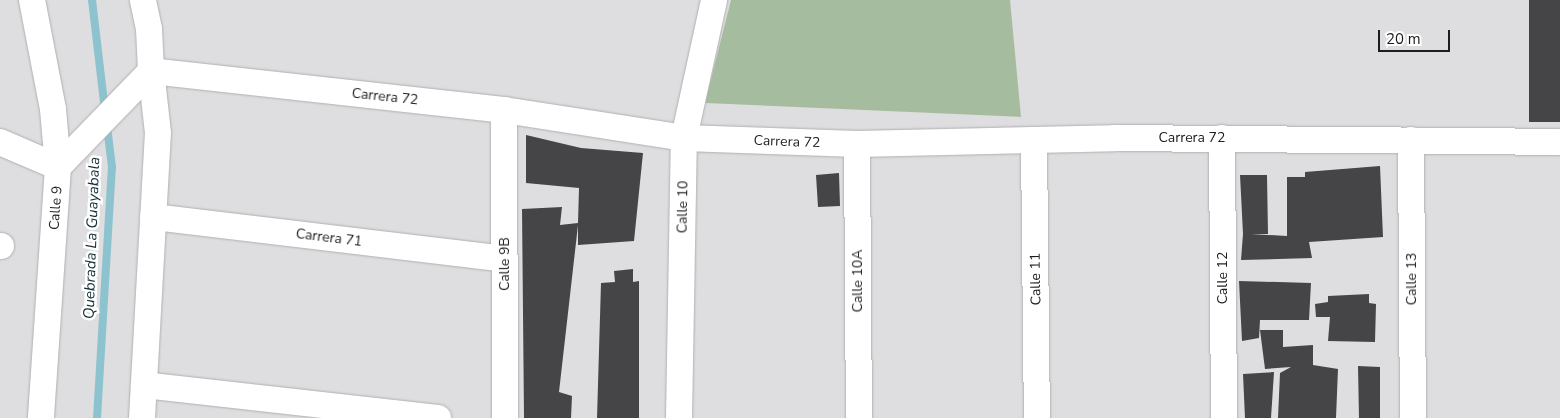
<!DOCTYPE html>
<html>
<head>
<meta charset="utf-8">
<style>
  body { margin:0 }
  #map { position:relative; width:1560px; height:418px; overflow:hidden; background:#dedee0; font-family:"Nunito Sans",sans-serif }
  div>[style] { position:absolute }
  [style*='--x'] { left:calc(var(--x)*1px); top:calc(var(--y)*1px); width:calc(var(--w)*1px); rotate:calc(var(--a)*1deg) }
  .green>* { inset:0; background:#a6bc9f }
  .stream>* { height:8px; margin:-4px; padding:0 4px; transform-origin:4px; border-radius:4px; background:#8dc3cf }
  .building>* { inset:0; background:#454547 }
  .roads { filter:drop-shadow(0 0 1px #b0b0b2) drop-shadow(0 0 1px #b0b0b2) }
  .minor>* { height:26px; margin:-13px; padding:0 13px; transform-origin:13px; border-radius:13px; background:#fff }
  span { translate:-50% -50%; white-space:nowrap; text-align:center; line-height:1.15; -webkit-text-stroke:5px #fff; paint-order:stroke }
  .street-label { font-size:14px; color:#1d1d1e }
  .water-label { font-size:15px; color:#132f35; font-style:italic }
  .scale { position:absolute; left:1378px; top:30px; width:72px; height:22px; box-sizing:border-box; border:2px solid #1d1d1e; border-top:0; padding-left:6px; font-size:15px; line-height:18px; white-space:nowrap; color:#1d1d1e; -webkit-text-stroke:4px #fff; paint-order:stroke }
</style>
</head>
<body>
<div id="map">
  <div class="green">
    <i style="clip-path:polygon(731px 0,1010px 0,1021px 117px,705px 103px)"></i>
  </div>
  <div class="stream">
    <i style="--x:92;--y:0;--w:111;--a:83.3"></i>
    <i style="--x:97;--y:418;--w:251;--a:-86.6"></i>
    <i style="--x:112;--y:167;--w:41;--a:-97"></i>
  </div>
  <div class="building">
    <i style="clip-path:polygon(1529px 0,1560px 0,1560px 122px,1529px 122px)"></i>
    <i style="clip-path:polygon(526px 135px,581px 148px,643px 153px,634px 241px,578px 245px,578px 225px,559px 392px,572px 396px,571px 418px,524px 418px,522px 209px,562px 207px,560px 225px,578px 223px,579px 188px,526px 183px)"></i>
    <i style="clip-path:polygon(1380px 166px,1383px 237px,1309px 242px,1312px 258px,1241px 260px,1243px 234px,1240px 175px,1267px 175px,1268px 234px,1251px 234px,1287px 236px,1287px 177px,1305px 177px,1305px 172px)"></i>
    <i style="clip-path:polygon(839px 173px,840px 206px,818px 207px,816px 175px)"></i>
    <i style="clip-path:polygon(633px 269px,633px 282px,639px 281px,639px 418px,597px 418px,601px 283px,615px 282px,614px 271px)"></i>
    <i style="clip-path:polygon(1239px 281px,1311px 283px,1309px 320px,1260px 320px,1259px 338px,1242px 341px)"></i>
    <i style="clip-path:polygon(1369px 294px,1369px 303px,1376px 304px,1375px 342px,1328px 341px,1330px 317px,1316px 317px,1315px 304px,1328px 302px,1328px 296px)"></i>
    <i style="clip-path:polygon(1260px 330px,1283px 330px,1283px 347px,1313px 345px,1313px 365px,1338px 369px,1336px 418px,1278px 418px,1280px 373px,1291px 367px,1265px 369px)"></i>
    <i style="clip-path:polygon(1358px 366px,1380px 367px,1380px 418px,1359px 418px)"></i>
    <i style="clip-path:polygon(1274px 372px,1271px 418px,1245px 418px,1243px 374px)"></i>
  </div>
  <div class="roads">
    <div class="minor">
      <i style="--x:32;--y:0;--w:111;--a:79.1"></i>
      <i style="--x:53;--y:109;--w:58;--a:85.1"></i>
      <i style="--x:58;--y:167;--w:252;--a:93.9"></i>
      <i style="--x:504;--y:110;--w:308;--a:89.8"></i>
      <i style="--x:1222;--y:138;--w:280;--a:89.6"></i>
      <i style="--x:1411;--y:140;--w:278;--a:89.6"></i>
      <i style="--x:1034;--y:141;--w:277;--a:89.4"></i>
      <i style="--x:0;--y:142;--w:63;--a:23.3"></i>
      <i style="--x:857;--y:144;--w:274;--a:89.6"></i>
      <i style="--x:58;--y:167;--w:134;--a:-45.9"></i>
      <i style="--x:151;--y:71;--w:355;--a:6.3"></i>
      <i style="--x:504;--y:110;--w:182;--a:8.8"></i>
      <i style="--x:684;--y:138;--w:173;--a:2"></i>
      <i style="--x:857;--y:144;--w:257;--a:-1.3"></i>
      <i style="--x:1114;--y:138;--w:446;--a:0.5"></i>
      <i style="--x:153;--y:217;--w:354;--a:6.8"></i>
      <i style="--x:0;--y:246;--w:1;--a:0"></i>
      <i style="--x:144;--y:385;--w:296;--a:6.4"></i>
      <i style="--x:142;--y:418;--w:285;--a:-86.8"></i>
      <i style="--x:158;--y:133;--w:62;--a:-96.4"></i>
      <i style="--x:151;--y:71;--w:42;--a:-92.7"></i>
      <i style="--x:149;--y:29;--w:30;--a:-102"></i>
      <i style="--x:679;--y:418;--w:280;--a:-89"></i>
      <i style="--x:684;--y:138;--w:141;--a:-77.7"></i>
    </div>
  </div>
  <div class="street-label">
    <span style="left:385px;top:97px;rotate:6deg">Carrera 72</span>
    <span style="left:1192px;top:138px">Carrera 72</span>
    <span style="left:787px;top:142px;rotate:2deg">Carrera 72</span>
    <span style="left:683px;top:207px;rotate:-89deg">Calle 10</span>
    <span style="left:56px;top:208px;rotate:-86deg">Calle 9</span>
    <span style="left:329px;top:238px;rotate:7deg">Carrera 71</span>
    <span style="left:505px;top:264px;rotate:-90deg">Calle 9B</span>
    <span style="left:1223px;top:278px;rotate:-90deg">Calle 12</span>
    <span style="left:1036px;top:279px;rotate:-91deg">Calle 11</span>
    <span style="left:1412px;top:279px;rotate:-90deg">Calle 13</span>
    <span style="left:858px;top:281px;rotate:-90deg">Calle 10A</span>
  </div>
  <div class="water-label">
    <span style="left:92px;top:238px;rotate:-88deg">Quebrada La Guayabala</span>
  </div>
  <div class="scale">20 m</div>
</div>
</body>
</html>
